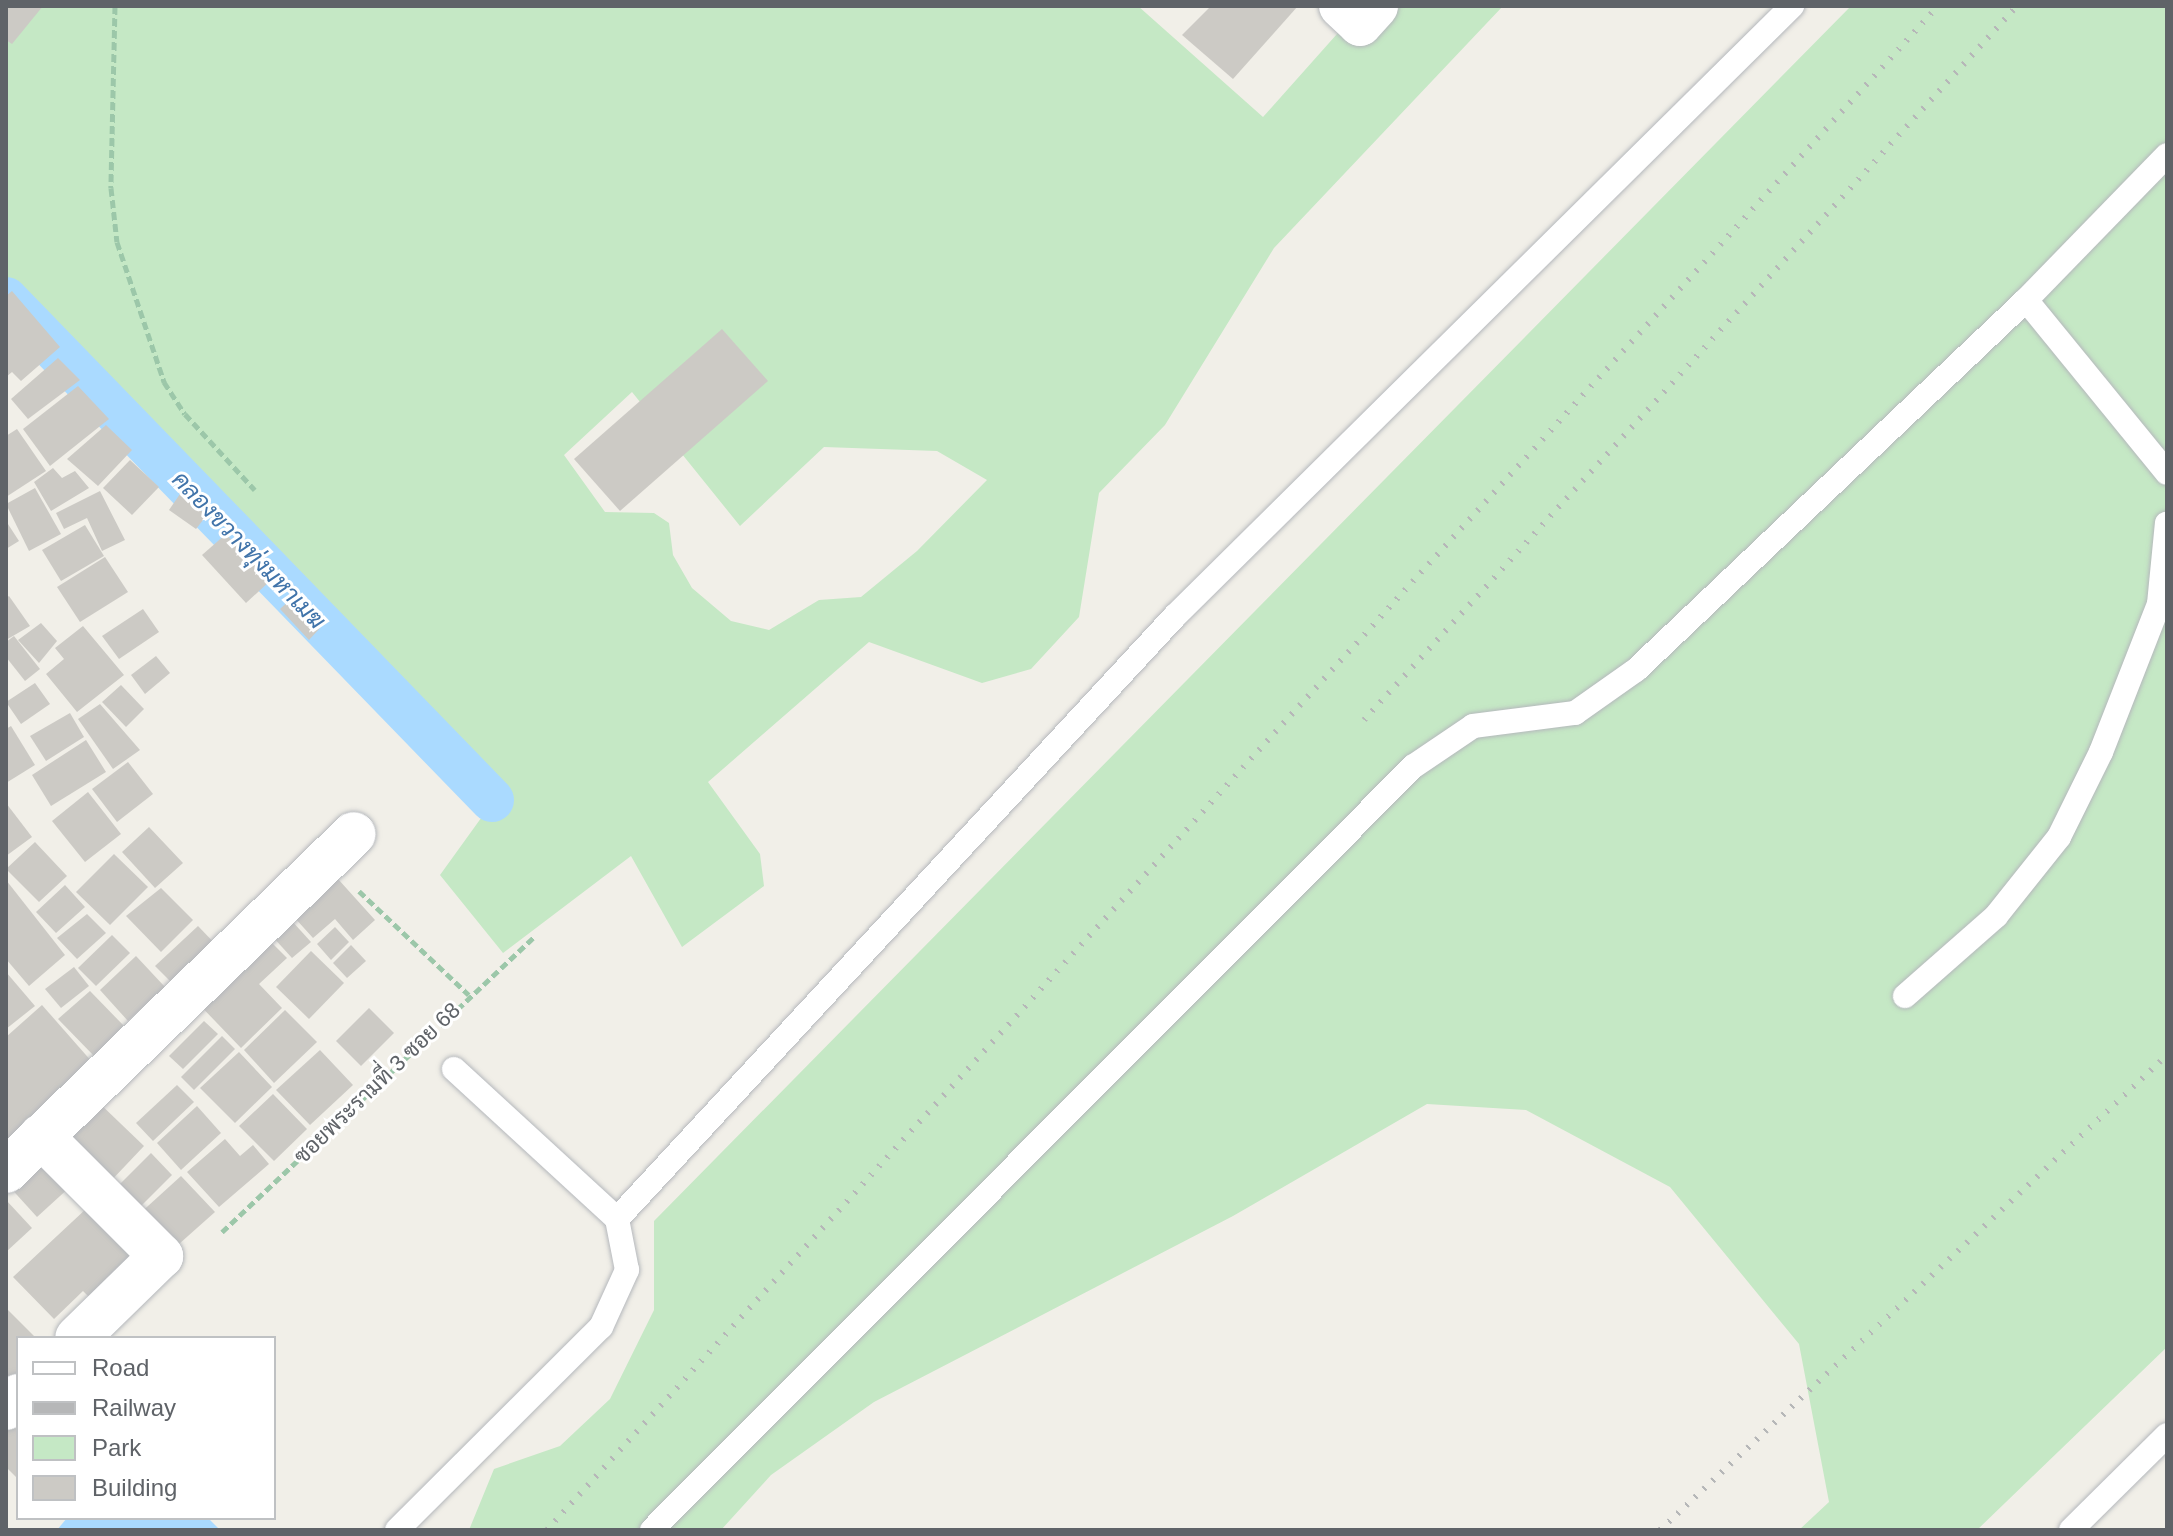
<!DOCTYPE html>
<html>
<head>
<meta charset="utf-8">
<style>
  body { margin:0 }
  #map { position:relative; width:2173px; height:1536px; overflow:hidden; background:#f1efe8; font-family:Helvetica,Sarabun,sans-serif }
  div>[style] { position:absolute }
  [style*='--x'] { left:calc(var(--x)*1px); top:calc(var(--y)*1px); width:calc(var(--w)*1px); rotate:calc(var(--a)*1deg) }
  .green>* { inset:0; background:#c5e8c5 }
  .water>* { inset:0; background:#aadaff }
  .canal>* { height:44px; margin:-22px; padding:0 22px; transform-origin:22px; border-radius:22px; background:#aadaff }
  .building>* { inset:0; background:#cccac5 }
  .path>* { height:5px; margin-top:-2.5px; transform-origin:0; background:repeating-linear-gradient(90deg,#9cc7a9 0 8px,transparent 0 12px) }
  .roads { filter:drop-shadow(0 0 2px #b5b8bc) drop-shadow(0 0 2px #b5b8bc) }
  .lane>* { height:24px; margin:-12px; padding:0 12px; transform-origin:12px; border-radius:12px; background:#fff }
  .street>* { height:44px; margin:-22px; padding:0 22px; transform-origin:22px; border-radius:22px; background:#fff }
  .rail>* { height:6px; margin-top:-3px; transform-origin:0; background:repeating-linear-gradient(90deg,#b6b7b8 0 2px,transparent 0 12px) }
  span { translate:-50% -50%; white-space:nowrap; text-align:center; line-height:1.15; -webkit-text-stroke:6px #fff; paint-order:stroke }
  .street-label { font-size:22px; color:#5f6368 }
  .water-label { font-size:24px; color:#4174aa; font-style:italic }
  .frame { position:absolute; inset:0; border:8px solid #5f6368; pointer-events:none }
  .legend { position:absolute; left:16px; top:1336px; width:260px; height:184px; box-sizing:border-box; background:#fff; border:2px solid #bfc1c3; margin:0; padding:10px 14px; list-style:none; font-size:24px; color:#5f6368 }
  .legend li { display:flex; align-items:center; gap:16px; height:40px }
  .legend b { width:40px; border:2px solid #bfc1c3 }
</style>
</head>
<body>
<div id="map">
  <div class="green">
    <i style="clip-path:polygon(evenodd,6px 6px,1138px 6px,1263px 117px,1345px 25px,1370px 41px,1401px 6px,1503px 6px,1274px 248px,1165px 425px,1099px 493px,1079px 617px,1031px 669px,982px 683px,869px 642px,708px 782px,760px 854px,764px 886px,682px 947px,631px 856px,503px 953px,440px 875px,502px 789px,6px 279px,6px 6px,632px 392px,740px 526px,824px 447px,937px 451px,987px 480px,917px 551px,861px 597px,819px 600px,769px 630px,731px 621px,692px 588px,673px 555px,669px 523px,654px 513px,605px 512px,564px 455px,632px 392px)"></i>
    <i style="clip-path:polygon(1851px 6px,2167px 6px,2167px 1347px,1977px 1530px,1799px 1530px,1829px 1502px,1799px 1344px,1670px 1187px,1526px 1110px,1427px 1104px,1233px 1216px,874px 1402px,771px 1475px,721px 1530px,469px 1530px,494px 1469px,560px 1446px,610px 1399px,654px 1310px,654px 1221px)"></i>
  </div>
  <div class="water">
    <i style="clip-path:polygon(67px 1518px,208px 1518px,220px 1530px,57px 1530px)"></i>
  </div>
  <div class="canal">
    <i style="--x:6;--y:299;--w:698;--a:45.87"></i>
  </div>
  <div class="building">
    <i style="clip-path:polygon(6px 6px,43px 6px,12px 44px,6px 40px)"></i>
    <i style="clip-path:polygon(1211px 6px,1298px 6px,1233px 79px,1182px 35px)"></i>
    <i style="clip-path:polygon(12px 291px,60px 347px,21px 381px,12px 372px,6px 377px,6px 296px)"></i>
    <i style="clip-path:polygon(722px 329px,768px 381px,620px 511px,574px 459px)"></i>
    <i style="clip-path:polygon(58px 358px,80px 380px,28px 419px,11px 399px)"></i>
    <i style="clip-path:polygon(78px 386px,109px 419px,50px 466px,23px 429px)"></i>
    <i style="clip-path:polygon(106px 425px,132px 450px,98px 486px,67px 459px)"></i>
    <i style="clip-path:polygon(17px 429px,46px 471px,6px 497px,6px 436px)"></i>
    <i style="clip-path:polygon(130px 460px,159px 487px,132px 515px,103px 488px)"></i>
    <i style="clip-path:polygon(53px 468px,62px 478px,75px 471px,89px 488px,51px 511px,34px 482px)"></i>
    <i style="clip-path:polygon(35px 488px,61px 534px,29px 551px,6px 504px)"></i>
    <i style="clip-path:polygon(100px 491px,125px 540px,102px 551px,87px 518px,64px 529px,56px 513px)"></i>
    <i style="clip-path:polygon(180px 494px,207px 515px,196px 529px,169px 510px)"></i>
    <i style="clip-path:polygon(6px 521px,19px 541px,6px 549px)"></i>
    <i style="clip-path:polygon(85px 525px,104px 556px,61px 581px,42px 550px)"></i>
    <i style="clip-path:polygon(226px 534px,270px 581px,246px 603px,202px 555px)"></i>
    <i style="clip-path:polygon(105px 557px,128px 592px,80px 622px,57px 587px)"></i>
    <i style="clip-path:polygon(9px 596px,30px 626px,6px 640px,6px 598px)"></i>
    <i style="clip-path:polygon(292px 598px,320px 628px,309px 640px,280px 609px)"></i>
    <i style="clip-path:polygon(143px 609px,159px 632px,119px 659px,102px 636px)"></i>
    <i style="clip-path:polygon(41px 623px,57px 641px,39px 663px,18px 640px)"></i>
    <i style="clip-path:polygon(83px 626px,124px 675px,77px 712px,46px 674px,64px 659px,55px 648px)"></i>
    <i style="clip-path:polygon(14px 636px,40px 669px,25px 681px,6px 657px,6px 642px)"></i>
    <i style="clip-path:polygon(156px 656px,170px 673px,145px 694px,131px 675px)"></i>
    <i style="clip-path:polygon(35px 683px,50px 704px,21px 724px,6px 702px)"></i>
    <i style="clip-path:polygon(121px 685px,144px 709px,126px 727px,102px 702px)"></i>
    <i style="clip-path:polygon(100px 704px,140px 750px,113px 769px,78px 719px)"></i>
    <i style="clip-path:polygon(70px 713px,84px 737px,46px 761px,30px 736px)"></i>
    <i style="clip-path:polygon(11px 726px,35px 765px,6px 783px,6px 729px)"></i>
    <i style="clip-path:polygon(86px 740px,106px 772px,51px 806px,32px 775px)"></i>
    <i style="clip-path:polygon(128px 762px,153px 794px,117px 822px,92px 789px)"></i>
    <i style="clip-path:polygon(88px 792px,121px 834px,85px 862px,52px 821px)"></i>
    <i style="clip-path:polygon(6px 803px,32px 837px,6px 856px)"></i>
    <i style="clip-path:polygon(149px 827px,183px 863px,155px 888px,122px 852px)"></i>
    <i style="clip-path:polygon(35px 842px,67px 876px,39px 902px,6px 869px)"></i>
    <i style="clip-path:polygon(114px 854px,148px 887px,110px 925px,76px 892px)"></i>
    <i style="clip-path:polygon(338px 879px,375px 920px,353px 940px,335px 919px,313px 938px,294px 917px)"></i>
    <i style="clip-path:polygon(6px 880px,65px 955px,29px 986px,6px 959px)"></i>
    <i style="clip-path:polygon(65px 885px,85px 907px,56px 933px,36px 912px)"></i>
    <i style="clip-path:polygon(161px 888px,193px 920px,161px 952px,126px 916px)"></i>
    <i style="clip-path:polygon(281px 909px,311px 942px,292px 958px,262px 925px)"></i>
    <i style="clip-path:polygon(87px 914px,106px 933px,77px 959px,57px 938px)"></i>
    <i style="clip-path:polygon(198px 926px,221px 950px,180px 991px,155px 966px)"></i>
    <i style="clip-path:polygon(335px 927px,349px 942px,331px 960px,317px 944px)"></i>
    <i style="clip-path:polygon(259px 930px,287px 958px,259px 984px,282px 1008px,241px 1048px,191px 996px)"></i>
    <i style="clip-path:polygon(112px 935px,130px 953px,96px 986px,78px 968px)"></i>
    <i style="clip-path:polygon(351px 945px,366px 961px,347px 978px,333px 963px)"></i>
    <i style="clip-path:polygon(311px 951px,344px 983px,309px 1019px,276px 987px)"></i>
    <i style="clip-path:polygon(136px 956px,165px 987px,128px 1021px,100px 990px)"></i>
    <i style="clip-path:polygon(74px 967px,89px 986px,61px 1008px,45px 989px)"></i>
    <i style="clip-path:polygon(6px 972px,35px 1006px,6px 1029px)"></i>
    <i style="clip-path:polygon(90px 991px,124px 1026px,95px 1057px,58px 1019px)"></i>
    <i style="clip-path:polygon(42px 1005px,100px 1071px,6px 1153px,6px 1037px)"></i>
    <i style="clip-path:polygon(369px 1008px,394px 1033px,361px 1066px,336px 1041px)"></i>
    <i style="clip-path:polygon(285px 1010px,317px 1042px,274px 1083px,244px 1050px)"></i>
    <i style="clip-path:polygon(204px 1021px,218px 1034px,183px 1069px,169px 1056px)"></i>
    <i style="clip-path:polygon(222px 1036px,235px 1049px,194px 1090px,181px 1077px)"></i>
    <i style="clip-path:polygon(320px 1050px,353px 1085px,310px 1125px,276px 1090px)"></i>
    <i style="clip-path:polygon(239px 1052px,272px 1087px,235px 1123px,200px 1088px)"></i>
    <i style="clip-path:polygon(177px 1085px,194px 1102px,153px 1141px,136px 1123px)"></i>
    <i style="clip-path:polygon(273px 1094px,307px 1129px,274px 1161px,239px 1126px)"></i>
    <i style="clip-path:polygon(95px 1099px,144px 1146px,108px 1184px,59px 1136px)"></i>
    <i style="clip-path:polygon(197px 1106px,221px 1133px,181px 1170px,157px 1143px)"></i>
    <i style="clip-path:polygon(225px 1139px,240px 1156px,253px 1145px,269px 1164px,219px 1207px,187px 1172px)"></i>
    <i style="clip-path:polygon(151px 1153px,172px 1175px,141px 1206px,120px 1184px)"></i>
    <i style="clip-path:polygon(41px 1154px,71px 1186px,37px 1217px,7px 1184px)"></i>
    <i style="clip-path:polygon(181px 1176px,215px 1212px,170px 1252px,137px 1216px)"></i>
    <i style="clip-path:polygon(6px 1200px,32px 1228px,6px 1252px)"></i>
    <i style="clip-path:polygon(87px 1208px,143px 1268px,100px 1308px,83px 1291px,54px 1319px,13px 1277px)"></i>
    <i style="clip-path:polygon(6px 1308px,36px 1338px,18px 1338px,18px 1386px,6px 1383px)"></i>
    <i style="clip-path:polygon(18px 1420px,18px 1479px,6px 1467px,6px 1431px)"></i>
  </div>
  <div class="path">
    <i style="--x:115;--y:6;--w:182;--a:91.3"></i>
    <i style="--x:111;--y:188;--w:54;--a:83.7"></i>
    <i style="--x:117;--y:242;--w:148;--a:71.4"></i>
    <i style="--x:164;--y:382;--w:38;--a:57"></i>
    <i style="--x:185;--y:414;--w:103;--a:47.4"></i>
    <i style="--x:359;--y:891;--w:151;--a:43.4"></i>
    <i style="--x:222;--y:1232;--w:429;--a:-43.4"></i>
  </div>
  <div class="roads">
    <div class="lane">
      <i style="--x:2026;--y:300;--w:223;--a:50.8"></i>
      <i style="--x:1905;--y:996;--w:121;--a:-41.3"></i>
      <i style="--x:1996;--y:916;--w:101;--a:-51.4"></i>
      <i style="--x:2059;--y:837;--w:95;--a:-63.7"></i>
      <i style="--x:2101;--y:752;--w:159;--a:-68.6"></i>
      <i style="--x:2159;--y:604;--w:81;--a:-84.4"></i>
      <i style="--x:454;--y:1069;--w:222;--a:42.6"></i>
      <i style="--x:617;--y:1219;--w:822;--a:-47.22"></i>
      <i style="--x:1175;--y:616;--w:868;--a:-44.67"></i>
      <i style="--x:397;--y:1530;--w:288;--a:-44.9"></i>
      <i style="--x:601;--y:1327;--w:63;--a:-65.5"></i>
      <i style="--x:627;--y:1270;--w:52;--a:-101.1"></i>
      <i style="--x:652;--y:1530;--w:1079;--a:-45.08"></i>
      <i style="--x:1414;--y:766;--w:71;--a:-34.1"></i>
      <i style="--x:1473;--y:726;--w:103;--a:-7.3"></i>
      <i style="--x:1575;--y:713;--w:75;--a:-35.2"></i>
      <i style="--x:1636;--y:670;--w:538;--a:-43.49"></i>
      <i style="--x:2026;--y:300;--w:202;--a:-45.8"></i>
      <i style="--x:2071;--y:1530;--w:135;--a:-44.7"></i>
    </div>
    <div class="street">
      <i style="--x:1341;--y:6;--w:26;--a:43"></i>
      <i style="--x:1360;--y:24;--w:24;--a:-48"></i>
      <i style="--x:41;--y:1136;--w:170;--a:45"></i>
      <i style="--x:161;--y:1256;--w:117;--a:135.7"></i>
      <i style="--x:6;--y:1171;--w:484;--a:-44.1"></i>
      <i style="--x:6;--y:1408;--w:17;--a:-45"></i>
    </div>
  </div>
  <div class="rail">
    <i style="--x:1364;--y:720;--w:968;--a:-47.56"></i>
    <i style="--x:547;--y:1530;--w:2063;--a:-47.61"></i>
    <i style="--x:1660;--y:1530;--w:695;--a:-43.13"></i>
  </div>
  <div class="street-label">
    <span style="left:377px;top:1083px;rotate:-44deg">ซอยพระรามที่ 3 ซอย 68</span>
  </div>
  <div class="water-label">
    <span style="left:249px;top:550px;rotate:46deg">คลองขวางทุ่งมหาเมฆ</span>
  </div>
  <div class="frame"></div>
  <ul class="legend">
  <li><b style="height:10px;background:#fff"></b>Road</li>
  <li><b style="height:10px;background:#b6b7b8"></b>Railway</li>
  <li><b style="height:22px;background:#c5e8c5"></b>Park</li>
  <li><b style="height:22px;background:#cccac5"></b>Building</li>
  </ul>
</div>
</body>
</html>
